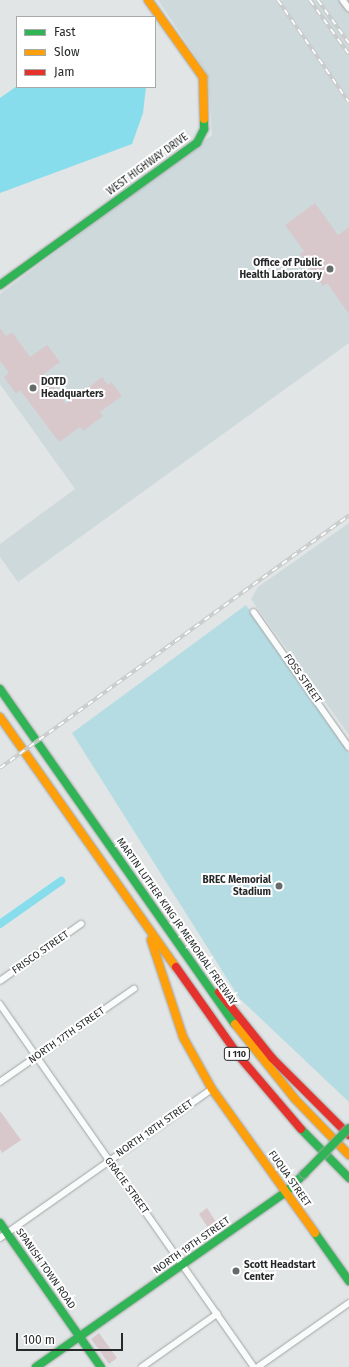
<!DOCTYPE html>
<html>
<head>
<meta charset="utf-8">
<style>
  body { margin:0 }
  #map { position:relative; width:349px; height:1367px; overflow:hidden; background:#e1e5e5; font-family:"Fira Sans",sans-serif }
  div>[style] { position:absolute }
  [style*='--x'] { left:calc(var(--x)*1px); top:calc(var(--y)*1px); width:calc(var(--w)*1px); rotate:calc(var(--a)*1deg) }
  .built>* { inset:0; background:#ced9db }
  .green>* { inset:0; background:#b6dce3 }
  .water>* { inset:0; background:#87ddec }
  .canal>* { height:8px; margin:-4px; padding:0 4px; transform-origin:4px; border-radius:4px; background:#87ddec }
  .building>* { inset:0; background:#d8c8cc }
  .roads { filter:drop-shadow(0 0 1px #a2a5a5) drop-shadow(0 0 1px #a2a5a5) }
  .street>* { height:5.5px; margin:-2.75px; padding:0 2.75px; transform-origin:2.75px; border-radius:2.75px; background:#fafbfb }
  .fast>* { height:8px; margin:-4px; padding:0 4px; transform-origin:4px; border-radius:4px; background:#30b455 }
  .slow>* { height:8px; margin:-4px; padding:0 4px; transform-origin:4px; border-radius:4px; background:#ff9f0a }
  .jam>* { height:8px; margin:-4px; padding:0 4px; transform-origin:4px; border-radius:4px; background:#e5322d }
  .rail>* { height:3.5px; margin-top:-1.75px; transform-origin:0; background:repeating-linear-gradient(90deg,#fff 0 6px,#cacbcb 0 12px); box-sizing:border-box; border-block:1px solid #cacbcb }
  .bridges { filter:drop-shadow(0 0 1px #a2a5a5) drop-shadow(0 0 1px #a2a5a5) }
  .fast-bridge>* { height:8px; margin:-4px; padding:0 4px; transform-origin:4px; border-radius:4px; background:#30b455 }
  .dots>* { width:11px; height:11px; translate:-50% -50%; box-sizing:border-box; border:2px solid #fff; border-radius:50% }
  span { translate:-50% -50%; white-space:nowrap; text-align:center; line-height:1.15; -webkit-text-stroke:4px #fff; paint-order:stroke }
  .shield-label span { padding:1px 3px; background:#fff; border:1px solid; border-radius:3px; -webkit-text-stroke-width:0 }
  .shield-label { font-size:9px; color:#262829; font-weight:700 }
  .street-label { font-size:10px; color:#262829 }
  .poi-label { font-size:10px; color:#262829; font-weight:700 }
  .right { translate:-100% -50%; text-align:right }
  .left { translate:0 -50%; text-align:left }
  .legend { position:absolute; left:16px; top:16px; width:140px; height:72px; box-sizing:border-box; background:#fff; border:1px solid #a8a9a9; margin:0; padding:5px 7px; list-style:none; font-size:12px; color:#262829 }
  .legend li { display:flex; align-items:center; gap:8px; height:20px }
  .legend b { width:20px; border:1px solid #a8a9a9 }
  .scale { position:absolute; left:16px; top:1333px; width:107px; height:18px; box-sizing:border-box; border:2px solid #262829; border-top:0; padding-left:5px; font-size:12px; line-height:14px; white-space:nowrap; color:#262829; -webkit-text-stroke:3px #fff; paint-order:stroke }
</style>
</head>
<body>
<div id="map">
  <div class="built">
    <i style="clip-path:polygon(158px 0,349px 0,349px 343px,18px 582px,0 557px,0 544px,75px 489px,0 384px,0 294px,212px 135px,208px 75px)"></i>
    <i style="clip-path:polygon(349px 523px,349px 735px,251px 599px,258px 587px)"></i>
  </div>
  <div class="green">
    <i style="clip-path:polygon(246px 605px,349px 753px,349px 1102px,240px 999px,72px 733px)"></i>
  </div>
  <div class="water">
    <i style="clip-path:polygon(17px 86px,17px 87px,146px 87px,143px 113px,132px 144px,0 193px,0 98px)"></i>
  </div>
  <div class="canal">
    <i style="--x:0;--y:924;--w:75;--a:-35.2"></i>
  </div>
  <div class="building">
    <i style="clip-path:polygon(315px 203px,338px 235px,349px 227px,349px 314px,327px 283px,323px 286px,300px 254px,304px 251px,285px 225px)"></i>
    <i style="clip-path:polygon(0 328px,6px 336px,12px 332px,30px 357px,47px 345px,60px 362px,44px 374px,66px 404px,102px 377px,108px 385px,111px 382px,122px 396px,100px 412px,103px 416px,83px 431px,80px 427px,59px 442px,20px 390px,16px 394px,4px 377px,9px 373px,0 361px)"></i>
    <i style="clip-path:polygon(0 1111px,21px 1140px,2px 1153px,0 1149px)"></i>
    <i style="clip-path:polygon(207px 1208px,218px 1225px,210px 1231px,199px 1214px)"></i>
    <i style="clip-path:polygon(99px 1333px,117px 1358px,109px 1364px,91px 1339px)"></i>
  </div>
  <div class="roads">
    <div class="street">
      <i style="--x:343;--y:0;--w:10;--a:53"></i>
      <i style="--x:254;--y:612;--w:165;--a:54.9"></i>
      <i style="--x:0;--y:981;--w:99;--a:-35.1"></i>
      <i style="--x:0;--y:1004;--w:443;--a:55"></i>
      <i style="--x:0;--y:1082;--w:163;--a:-34.8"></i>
      <i style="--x:0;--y:1238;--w:259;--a:-35.1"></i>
      <i style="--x:142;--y:1367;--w:92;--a:-35.2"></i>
      <i style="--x:258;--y:1367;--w:111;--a:-35.1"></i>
    </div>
    <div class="fast">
      <i style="--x:0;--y:285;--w:243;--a:-35.8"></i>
      <i style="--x:197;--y:143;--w:16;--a:-63"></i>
      <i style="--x:204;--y:129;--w:10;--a:-90"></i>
      <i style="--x:0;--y:689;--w:409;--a:55"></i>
      <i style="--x:301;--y:1129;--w:69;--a:45.6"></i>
      <i style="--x:0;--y:1223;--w:176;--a:55"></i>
      <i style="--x:315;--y:1233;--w:59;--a:54.7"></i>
      <i style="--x:36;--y:1367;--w:305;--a:-35"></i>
      <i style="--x:286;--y:1192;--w:25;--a:-45"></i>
    </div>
    <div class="slow">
      <i style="--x:148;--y:0;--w:95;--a:54.5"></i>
      <i style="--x:203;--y:77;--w:42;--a:88.6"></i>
      <i style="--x:0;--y:717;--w:306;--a:54.9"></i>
      <i style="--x:151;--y:940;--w:102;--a:71.7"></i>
      <i style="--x:183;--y:1037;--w:60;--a:60.9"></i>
      <i style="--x:235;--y:1024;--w:96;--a:51.3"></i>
      <i style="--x:295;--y:1099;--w:78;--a:46"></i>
      <i style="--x:212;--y:1089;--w:177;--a:54.4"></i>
    </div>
    <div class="jam">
      <i style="--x:176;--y:967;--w:108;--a:54.8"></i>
      <i style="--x:238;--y:1055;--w:97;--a:49.6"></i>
      <i style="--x:219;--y:992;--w:85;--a:51.2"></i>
      <i style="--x:272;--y:1058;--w:109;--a:45"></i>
    </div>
  </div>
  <div class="rail">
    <i style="--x:278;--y:0;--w:124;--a:55.2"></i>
    <i style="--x:310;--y:0;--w:67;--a:54.2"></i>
    <i style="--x:318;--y:0;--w:53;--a:54.2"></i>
    <i style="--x:0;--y:768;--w:431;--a:-35.9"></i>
  </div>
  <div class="bridges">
    <div class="fast-bridge">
      <i style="--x:304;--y:1174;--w:64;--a:-45.6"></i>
    </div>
  </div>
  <div class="dots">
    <i style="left:330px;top:269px;background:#676a6b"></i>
    <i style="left:33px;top:388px;background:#676a6b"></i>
    <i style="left:279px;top:886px;background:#676a6b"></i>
    <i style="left:236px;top:1271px;background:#676a6b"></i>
  </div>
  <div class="shield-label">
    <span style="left:237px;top:1054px">I 110</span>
  </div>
  <div class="street-label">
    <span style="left:148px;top:165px;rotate:-36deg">WEST HIGHWAY DRIVE</span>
    <span style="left:302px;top:679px;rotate:55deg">FOSS STREET</span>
    <span style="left:176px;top:922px;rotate:55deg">MARTIN LUTHER KING JR MEMORIAL FREEWAY</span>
    <span style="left:41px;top:953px;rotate:-35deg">FRISCO STREET</span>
    <span style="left:67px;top:1036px;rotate:-35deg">NORTH 17TH STREET</span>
    <span style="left:155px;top:1129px;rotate:-35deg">NORTH 18TH STREET</span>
    <span style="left:289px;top:1179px;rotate:55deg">FUQUA STREET</span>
    <span style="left:126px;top:1186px;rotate:54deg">GRACIE STREET</span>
    <span style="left:192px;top:1246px;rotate:-35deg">NORTH 19TH STREET</span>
    <span style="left:45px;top:1269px;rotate:55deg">SPANISH TOWN ROAD</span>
  </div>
  <div class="poi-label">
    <span class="right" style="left:322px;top:269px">Office of Public<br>Health Laboratory</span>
    <span class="left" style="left:41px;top:388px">DOTD<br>Headquarters</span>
    <span class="right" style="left:271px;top:886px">BREC Memorial<br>Stadium</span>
    <span class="left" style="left:244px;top:1271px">Scott Headstart<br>Center</span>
  </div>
  <ul class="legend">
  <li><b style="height:5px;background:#30b455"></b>Fast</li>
  <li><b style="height:5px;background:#ff9f0a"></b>Slow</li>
  <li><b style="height:5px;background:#e5322d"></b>Jam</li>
  </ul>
  <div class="scale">100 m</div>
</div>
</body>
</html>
